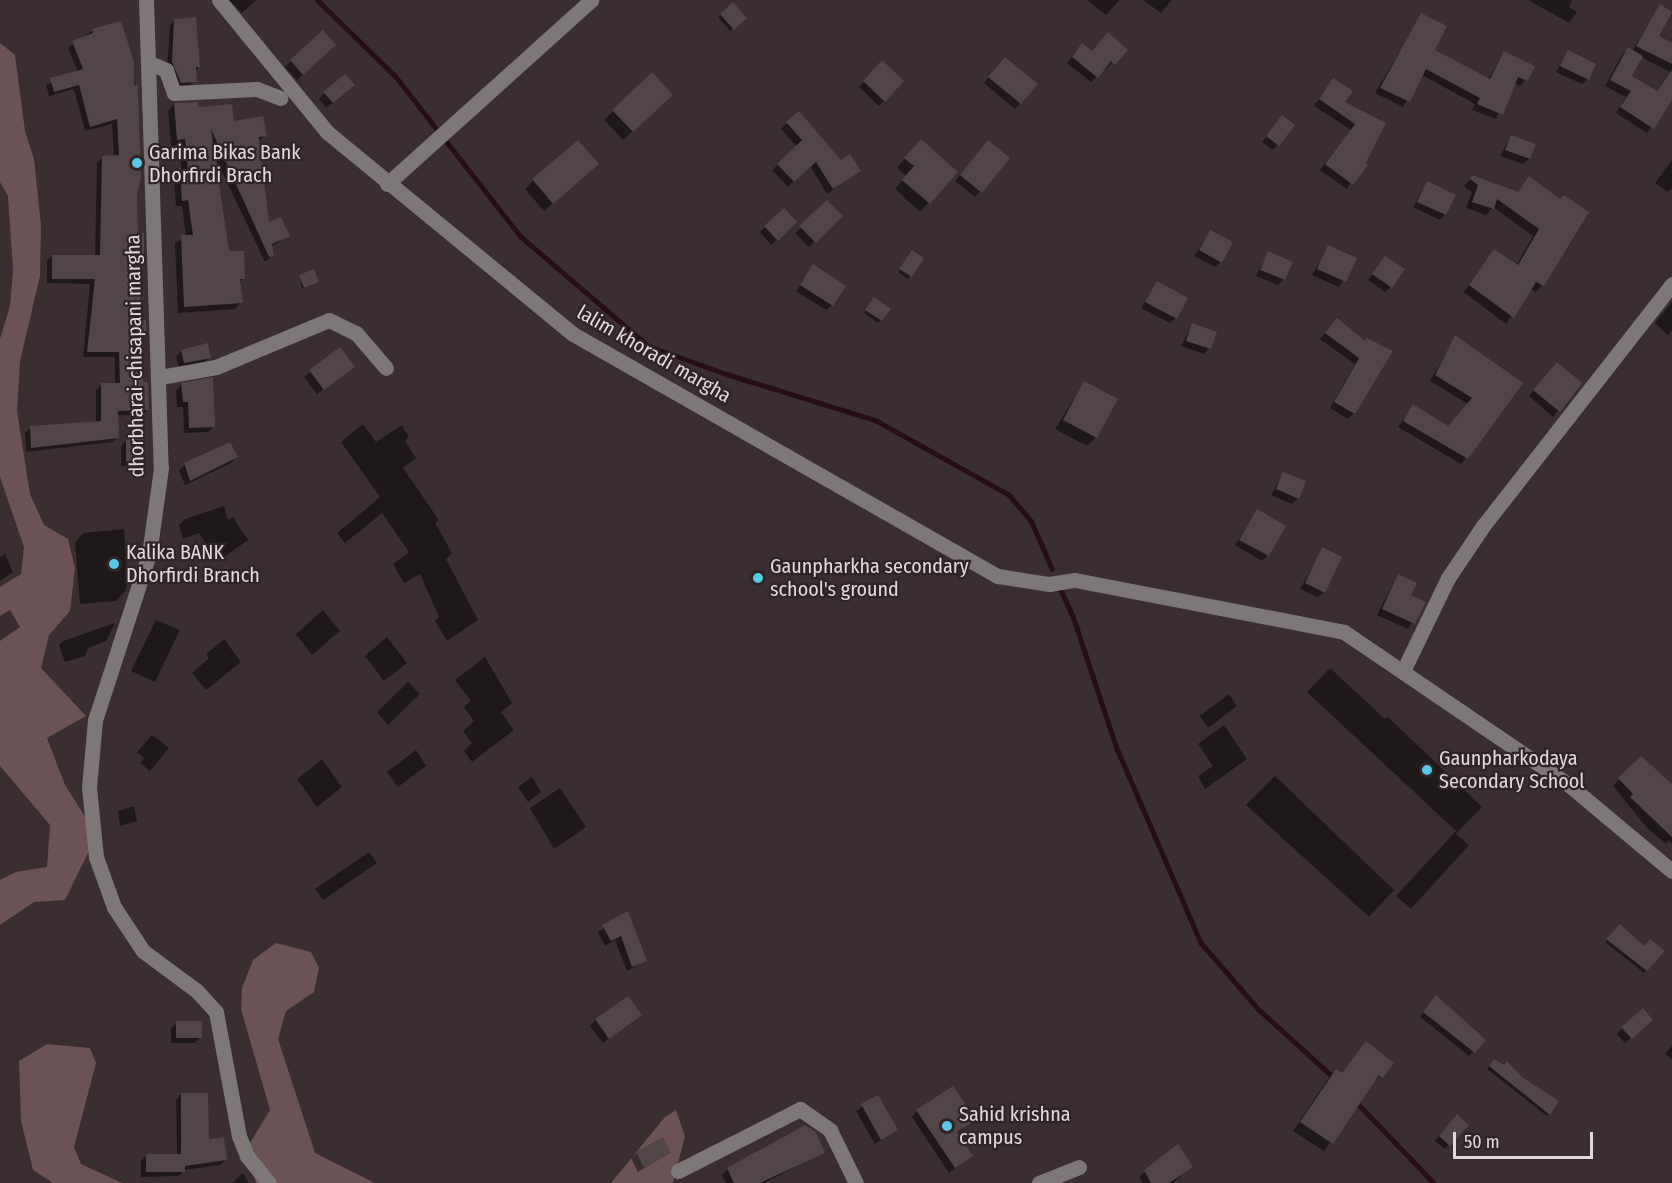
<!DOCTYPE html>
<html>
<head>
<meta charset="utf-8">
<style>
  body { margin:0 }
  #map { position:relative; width:1672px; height:1183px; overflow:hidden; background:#3a2e30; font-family:"Fira Sans Condensed",sans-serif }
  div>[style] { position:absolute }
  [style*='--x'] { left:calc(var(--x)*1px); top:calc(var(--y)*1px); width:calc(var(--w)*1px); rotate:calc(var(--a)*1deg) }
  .green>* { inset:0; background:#6c5256 }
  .shadow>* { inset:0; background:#0007 }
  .stream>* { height:5px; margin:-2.5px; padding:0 2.5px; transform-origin:2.5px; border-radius:2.5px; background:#270e14 }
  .building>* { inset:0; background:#514547 }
  .minor>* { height:15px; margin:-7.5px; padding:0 7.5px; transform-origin:7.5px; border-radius:7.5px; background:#7d7777 }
  .dots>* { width:16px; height:16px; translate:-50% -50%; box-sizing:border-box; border:3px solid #2f2426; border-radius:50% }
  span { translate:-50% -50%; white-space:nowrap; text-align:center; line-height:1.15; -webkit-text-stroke:4.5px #2f2426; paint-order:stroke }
  .poi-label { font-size:20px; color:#e1d9da }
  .left { translate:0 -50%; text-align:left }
  .street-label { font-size:20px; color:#e1d9da }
  .scale { position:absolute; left:1453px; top:1132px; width:140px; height:27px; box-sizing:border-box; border:3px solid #e1d9da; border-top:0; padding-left:8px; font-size:18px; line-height:21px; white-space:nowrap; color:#e1d9da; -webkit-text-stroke:4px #2f2426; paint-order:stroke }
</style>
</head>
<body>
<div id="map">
  <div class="green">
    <i style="clip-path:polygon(0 43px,15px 55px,25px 131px,34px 159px,41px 225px,40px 276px,20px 361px,17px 411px,30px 494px,44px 525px,68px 539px,75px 568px,70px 611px,49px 635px,41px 668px,86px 716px,47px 738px,65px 785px,89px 823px,91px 847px,65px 900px,34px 902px,0 925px,0 880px,16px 872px,47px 867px,50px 825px,0 766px,0 587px,21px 574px,24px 547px,0 477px,0 339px,10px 306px,13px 270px,8px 196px,0 182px)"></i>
    <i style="clip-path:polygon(276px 943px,311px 952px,319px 968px,314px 992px,286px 1011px,278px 1039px,315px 1153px,375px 1183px,256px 1183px,247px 1148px,270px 1110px,241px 1009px,242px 988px,253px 960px)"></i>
    <i style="clip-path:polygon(47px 1044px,90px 1048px,96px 1063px,74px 1147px,81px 1164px,122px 1183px,53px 1183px,33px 1170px,21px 1121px,19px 1061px)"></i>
    <i style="clip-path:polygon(676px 1110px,685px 1136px,673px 1183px,611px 1183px,665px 1117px)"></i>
  </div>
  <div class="shadow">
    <i style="clip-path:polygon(229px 0,256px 0,242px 13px)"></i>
    <i style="clip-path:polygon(1087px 0,1120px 0,1106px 15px)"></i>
    <i style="clip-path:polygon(1143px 0,1172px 0,1161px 13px)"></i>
    <i style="clip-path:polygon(1528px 0,1572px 0,1569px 7px,1577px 12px,1569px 23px)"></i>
    <i style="clip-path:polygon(733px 4px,745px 18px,730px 31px,718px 17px)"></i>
    <i style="clip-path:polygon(evenodd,1660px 6px,1657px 37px,1672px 45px,1672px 97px,1647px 133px,1616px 113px,1626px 97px,1605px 86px,1622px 55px,1628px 49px,1632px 51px,1660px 6px,1641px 57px,1670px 72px,1656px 92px,1630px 76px,1641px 57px)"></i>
    <i style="clip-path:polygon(1422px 15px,1433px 50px,1488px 80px,1504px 52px,1533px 67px,1521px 86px,1514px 83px,1496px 119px,1472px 110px,1475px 104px,1422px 75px,1403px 107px,1375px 93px)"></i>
    <i style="clip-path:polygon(175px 20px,198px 67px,190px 87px,176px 87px,167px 68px,170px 25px)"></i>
    <i style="clip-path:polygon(93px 30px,132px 62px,138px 111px,136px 322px,146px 338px,140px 343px,141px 384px,148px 409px,143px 415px,117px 415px,118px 437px,112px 442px,26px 452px,25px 433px,30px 428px,96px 423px,96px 390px,101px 385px,115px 384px,115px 357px,83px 357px,90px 284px,47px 283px,47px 261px,52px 256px,95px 257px,97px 163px,102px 158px,114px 157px,112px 124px,85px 131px,74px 89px,49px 96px,46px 85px,78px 72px,68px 48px)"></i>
    <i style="clip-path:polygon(323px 32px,329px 51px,297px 80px,285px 67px)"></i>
    <i style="clip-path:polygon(1126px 50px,1091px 82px,1067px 63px,1077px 51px)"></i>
    <i style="clip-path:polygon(1568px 52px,1588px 79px,1582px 84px,1556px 72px)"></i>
    <i style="clip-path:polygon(882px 62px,902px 81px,879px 106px,859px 87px)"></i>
    <i style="clip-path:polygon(999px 64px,1020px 103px,1015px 109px,984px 83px)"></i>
    <i style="clip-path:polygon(652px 74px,663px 103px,623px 140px,604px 120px)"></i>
    <i style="clip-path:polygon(1333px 80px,1343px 103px,1384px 124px,1347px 189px,1320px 170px,1351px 130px,1314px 106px)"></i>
    <i style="clip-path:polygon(347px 91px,326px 108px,319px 99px,324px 93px)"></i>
    <i style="clip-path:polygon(174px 104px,265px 135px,258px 142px,267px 225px,288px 236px,271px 247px,272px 256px,265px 262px,215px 157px,227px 253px,243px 278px,239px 283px,241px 302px,235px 309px,178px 313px,175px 243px,186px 237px,182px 206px,176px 206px,174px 180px,182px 173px,179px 145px,171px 146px,168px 111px)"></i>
    <i style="clip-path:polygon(798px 113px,841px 162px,859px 171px,827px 194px,810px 166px,788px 187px,772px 170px,797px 147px,781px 129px)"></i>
    <i style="clip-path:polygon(1277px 123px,1278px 145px,1272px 150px,1262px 142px)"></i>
    <i style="clip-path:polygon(1511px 136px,1529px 159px,1523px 164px,1500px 156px)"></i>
    <i style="clip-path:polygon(983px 148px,1008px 159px,975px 197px,955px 181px)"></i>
    <i style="clip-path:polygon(912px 150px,956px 172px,920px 212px,895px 189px,906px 176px,897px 168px)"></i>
    <i style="clip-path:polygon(1672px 160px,1672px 188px,1668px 192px,1655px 183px)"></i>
    <i style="clip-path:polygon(588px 172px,544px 211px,525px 189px,533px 181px)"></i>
    <i style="clip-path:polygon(1472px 177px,1517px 193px,1530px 178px,1560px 201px,1587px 213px,1542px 285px,1536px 292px,1530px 289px,1506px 324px,1464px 292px,1494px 251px,1516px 266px,1533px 236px,1493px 207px,1486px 215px,1466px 208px,1472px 192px,1464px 186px)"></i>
    <i style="clip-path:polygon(1427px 183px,1445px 214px,1440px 220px,1413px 207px)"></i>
    <i style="clip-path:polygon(827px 202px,840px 216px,809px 247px,795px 233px)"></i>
    <i style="clip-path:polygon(784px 210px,795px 222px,771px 245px,760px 232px)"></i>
    <i style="clip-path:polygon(1210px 232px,1220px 262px,1215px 267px,1194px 256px)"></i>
    <i style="clip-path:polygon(1329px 247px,1355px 259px,1339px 287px,1312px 275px)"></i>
    <i style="clip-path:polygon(1268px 253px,1284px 279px,1278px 285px,1256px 276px)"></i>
    <i style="clip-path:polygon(910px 254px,922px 258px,908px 279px,898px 272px)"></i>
    <i style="clip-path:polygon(1385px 258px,1391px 287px,1385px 292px,1368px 280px)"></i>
    <i style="clip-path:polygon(813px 266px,832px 305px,826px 310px,796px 291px)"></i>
    <i style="clip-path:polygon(300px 276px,317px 282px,302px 289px)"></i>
    <i style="clip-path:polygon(1157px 283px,1176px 318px,1170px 323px,1141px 308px)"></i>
    <i style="clip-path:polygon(872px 302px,889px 309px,878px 323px,864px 313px)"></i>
    <i style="clip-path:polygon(1672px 302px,1672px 330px,1668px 335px,1655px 323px)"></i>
    <i style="clip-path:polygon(1192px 325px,1209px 348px,1204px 354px,1181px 346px)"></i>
    <i style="clip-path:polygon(1331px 326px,1364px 342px,1354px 413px,1348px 419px,1330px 408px,1355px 364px,1320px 339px)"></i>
    <i style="clip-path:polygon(1455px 337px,1521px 383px,1461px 464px,1398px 427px,1413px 406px,1447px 428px,1468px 404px,1430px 381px)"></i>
    <i style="clip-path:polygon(340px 349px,347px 372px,317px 394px,304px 377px)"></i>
    <i style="clip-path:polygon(181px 351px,209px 357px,204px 363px,179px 368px,176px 357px)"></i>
    <i style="clip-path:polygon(1552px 369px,1580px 383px,1553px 417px,1529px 396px)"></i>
    <i style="clip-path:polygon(1084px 383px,1096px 437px,1087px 446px,1055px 429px)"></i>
    <i style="clip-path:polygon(182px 384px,214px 426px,208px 432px,184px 433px,183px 407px,177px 407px,176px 390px)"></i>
    <i style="clip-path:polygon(363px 424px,376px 442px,402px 425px,409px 437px,405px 441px,416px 458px,403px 468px,439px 520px,435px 523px,452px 553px,446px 559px,478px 620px,447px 641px,435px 621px,439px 617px,420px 574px,404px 583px,393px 564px,409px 552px,382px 513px,345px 543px,337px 533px,380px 497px,341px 442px)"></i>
    <i style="clip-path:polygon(127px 440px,142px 461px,136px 466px,121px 466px,121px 446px)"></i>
    <i style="clip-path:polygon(236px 457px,231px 463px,185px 485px,179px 470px,185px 465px)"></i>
    <i style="clip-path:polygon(1284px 473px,1298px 498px,1292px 504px,1271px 495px)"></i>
    <i style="clip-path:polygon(224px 506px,228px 520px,233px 517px,248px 540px,217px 562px,199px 533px,183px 539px,179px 525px,185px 519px)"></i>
    <i style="clip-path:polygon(1257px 511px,1268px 555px,1262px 561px,1235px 545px)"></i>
    <i style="clip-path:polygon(124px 529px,128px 581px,125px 591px,116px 601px,80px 604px,75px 542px,83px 533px)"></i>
    <i style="clip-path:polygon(1323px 549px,1324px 592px,1318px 597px,1300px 589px)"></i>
    <i style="clip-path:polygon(5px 554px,13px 572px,0 581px,0 557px)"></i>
    <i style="clip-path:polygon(1398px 575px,1409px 596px,1424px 603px,1408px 629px,1377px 615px)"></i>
    <i style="clip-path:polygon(10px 610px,20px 627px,0 641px,0 616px)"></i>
    <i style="clip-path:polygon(323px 610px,340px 631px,312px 655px,296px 634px)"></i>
    <i style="clip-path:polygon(156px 620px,180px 630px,155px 682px,131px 671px)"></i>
    <i style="clip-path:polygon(115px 623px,106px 641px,88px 648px,85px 656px,65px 662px,59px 645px,63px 641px)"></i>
    <i style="clip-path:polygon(387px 637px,407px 663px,384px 681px,365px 656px)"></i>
    <i style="clip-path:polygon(224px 639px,241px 662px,206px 690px,192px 673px,209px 658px,206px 654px)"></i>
    <i style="clip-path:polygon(485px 657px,512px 703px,501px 712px,514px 730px,472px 762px,464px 751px,472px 743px,463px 731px,474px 721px,464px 707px,471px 701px,455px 680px)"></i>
    <i style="clip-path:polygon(1330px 668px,1385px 719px,1388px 717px,1482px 807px,1456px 834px,1469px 845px,1411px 909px,1396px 896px,1456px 831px,1307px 692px)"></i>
    <i style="clip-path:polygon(408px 682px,420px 694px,388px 725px,377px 712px)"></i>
    <i style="clip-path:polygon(1229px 694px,1237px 706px,1208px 728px,1200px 716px)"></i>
    <i style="clip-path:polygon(1224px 725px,1247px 759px,1205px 789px,1198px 776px,1213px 766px,1198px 744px)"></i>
    <i style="clip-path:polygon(152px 735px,169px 748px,150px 771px,140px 763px,144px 758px,137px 752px)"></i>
    <i style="clip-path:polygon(416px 750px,426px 766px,398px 787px,387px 772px)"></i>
    <i style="clip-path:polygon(1641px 758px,1672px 786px,1672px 844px,1669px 841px,1666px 844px,1648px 829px,1613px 786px)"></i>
    <i style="clip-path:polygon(322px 759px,342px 787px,317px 807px,297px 779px)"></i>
    <i style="clip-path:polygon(1275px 776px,1394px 890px,1369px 917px,1246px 805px)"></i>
    <i style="clip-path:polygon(532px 777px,541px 792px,528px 802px,518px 787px)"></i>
    <i style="clip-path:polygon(560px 788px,586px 827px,554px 849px,530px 808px)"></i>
    <i style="clip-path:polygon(134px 806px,137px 821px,120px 826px,118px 811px)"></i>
    <i style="clip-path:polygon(369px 852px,377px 863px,323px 900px,315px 889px)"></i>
    <i style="clip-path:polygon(627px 913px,645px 961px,627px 971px,615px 940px,605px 946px,598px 932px)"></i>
    <i style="clip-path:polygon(1620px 926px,1644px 948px,1663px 951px,1644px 973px,1605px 942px)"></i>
    <i style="clip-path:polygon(1432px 1001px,1484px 1040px,1469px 1056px,1420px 1017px)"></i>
    <i style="clip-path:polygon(640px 1015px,603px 1043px,590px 1026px,596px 1020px)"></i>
    <i style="clip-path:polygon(177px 1023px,201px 1037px,195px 1043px,171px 1043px,171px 1028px)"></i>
    <i style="clip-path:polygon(1646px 1025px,1625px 1043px,1617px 1034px,1622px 1028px)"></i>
    <i style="clip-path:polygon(1366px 1043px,1392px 1063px,1372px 1084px,1324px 1151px,1293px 1131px,1328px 1079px,1336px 1071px,1341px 1074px)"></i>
    <i style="clip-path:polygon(1672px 1046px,1672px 1060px,1665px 1054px)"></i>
    <i style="clip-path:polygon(1492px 1063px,1549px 1114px,1547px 1116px,1487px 1069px)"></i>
    <i style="clip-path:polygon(181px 1094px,208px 1141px,226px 1160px,220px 1165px,184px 1170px,179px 1176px,141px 1177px,141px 1161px,146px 1156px,177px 1155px,176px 1100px)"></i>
    <i style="clip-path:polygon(877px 1097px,896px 1130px,875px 1144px,856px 1111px)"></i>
    <i style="clip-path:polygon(917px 1111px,974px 1120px,956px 1134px,971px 1156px,949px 1173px,912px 1117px)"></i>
    <i style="clip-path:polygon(1453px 1120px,1467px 1125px,1445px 1149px,1435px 1141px)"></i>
    <i style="clip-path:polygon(1177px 1147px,1185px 1172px,1173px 1183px,1143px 1183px,1139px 1177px)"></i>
    <i style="clip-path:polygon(670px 1152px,638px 1172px,631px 1158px,637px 1153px)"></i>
    <i style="clip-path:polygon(823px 1153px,764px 1183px,726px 1183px,722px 1175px,728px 1169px)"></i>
    <i style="clip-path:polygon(243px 1173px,249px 1183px,232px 1183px)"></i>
  </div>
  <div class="stream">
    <i style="--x:317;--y:0;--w:109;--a:44.3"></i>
    <i style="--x:395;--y:76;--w:204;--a:52"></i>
    <i style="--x:521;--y:237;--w:167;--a:40.6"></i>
    <i style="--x:648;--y:346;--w:83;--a:19.7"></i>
    <i style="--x:726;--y:374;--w:156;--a:17.2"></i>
    <i style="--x:875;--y:420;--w:154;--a:29.2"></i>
    <i style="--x:1009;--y:495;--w:34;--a:50"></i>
    <i style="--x:1031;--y:521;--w:52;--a:66.4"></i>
    <i style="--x:1060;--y:589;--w:31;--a:65"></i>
    <i style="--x:1073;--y:617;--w:137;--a:71.7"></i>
    <i style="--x:1116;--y:747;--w:214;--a:66.6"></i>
    <i style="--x:1201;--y:943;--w:87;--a:49.2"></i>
    <i style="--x:1258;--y:1009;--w:105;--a:42.3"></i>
    <i style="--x:1354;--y:1100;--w:114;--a:46.1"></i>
  </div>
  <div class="building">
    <i style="clip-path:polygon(733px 2px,747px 18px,734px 30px,720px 14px)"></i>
    <i style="clip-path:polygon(1660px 4px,1672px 12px,1659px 36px,1672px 43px,1672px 64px,1636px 46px)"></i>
    <i style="clip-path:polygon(1421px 13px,1447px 26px,1435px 50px,1490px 79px,1504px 51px,1535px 66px,1528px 81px,1518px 77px,1503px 115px,1477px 104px,1480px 98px,1426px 69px,1410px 102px,1380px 88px)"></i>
    <i style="clip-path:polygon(196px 17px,200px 67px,196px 67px,197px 82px,181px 83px,172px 62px,174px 19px)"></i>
    <i style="clip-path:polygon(121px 21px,134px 62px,134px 85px,138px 85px,141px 177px,137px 195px,138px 233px,144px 233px,144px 255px,138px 320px,146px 320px,147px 338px,141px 339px,143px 382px,148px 382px,149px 410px,118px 411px,119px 438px,31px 448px,30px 426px,101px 421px,101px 383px,120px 383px,119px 352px,87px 352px,95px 279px,52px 279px,52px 255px,100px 255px,102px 156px,119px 155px,117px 119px,90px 127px,79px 85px,54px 92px,50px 78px,83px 69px,72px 41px,93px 33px,92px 29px)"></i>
    <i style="clip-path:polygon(323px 30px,336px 45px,303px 75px,290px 60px)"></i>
    <i style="clip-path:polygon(1108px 32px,1128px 50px,1115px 65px,1111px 61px,1098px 78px,1072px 57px,1082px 43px,1092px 51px)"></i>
    <i style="clip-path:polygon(1628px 47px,1643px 56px,1632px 76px,1657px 91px,1672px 70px,1672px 100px,1654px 129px,1620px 107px,1631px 91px,1610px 80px)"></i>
    <i style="clip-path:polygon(1568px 50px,1596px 64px,1589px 80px,1560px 66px)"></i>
    <i style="clip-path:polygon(1005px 57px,1038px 84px,1021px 104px,988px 77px)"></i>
    <i style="clip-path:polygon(882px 60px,904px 81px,885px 102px,863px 81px)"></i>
    <i style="clip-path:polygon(652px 72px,673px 95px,633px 132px,612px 110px)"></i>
    <i style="clip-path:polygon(345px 74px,355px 85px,333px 103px,323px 92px)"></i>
    <i style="clip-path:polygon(1333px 78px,1353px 91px,1345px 102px,1386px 123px,1366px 163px,1368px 165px,1353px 185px,1325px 164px,1355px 124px,1319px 99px)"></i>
    <i style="clip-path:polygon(198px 102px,198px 107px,232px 104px,234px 121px,263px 116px,267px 136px,259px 137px,269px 222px,281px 217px,290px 236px,272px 244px,274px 256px,269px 257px,211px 129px,229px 251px,244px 251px,245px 279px,240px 279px,243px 303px,184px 307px,181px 235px,193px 235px,188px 200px,182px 201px,180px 172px,188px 171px,185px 139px,177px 140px,174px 103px)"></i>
    <i style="clip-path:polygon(799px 111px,841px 160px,850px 154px,861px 171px,833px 189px,816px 162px,794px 182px,777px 164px,802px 140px,786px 122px)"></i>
    <i style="clip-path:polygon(1282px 115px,1295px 125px,1279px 146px,1266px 136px)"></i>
    <i style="clip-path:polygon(1511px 135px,1536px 144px,1530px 159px,1505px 150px)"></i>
    <i style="clip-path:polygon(921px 139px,958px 172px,930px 204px,902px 180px,914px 166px,904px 158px)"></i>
    <i style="clip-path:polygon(578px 140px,599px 164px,553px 204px,532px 179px)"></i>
    <i style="clip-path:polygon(988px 140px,1010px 158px,982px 193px,960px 175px)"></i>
    <i style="clip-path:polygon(1472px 175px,1518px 192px,1529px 176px,1560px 199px,1564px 195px,1589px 212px,1544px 286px,1536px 282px,1514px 318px,1469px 285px,1494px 249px,1518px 265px,1539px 229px,1497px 199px,1494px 209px,1472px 202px,1478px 185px,1470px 179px)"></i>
    <i style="clip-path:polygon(1427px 181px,1456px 195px,1446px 215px,1417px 202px)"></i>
    <i style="clip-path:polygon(827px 200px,843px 216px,816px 243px,799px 226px)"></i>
    <i style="clip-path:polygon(784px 208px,797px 222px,778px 241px,764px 226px)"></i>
    <i style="clip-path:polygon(1210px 230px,1233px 242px,1222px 263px,1199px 250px)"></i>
    <i style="clip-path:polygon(1328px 245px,1357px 258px,1346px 282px,1317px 269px)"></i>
    <i style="clip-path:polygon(912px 250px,924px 258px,912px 277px,899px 269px)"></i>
    <i style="clip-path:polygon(1268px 251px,1293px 262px,1285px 280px,1260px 270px)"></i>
    <i style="clip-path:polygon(1385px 256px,1405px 269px,1392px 288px,1372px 274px)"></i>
    <i style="clip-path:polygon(813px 264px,846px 286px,833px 306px,800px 285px)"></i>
    <i style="clip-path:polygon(314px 269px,319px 282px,304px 288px,299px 275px)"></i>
    <i style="clip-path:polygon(1157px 281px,1188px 298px,1177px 319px,1145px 302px)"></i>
    <i style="clip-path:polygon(874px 297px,891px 309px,882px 321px,865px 310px)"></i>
    <i style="clip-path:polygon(1337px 318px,1365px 341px,1367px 338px,1393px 351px,1355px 414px,1334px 402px,1359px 358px,1325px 333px)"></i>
    <i style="clip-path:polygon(1192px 323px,1217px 332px,1211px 349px,1186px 341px)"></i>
    <i style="clip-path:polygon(1455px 335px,1523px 383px,1468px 459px,1403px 421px,1413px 404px,1448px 426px,1472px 398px,1435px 375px)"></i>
    <i style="clip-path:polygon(208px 343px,211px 358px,184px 363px,181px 350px)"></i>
    <i style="clip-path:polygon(340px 347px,355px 367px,324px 390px,309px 370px)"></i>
    <i style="clip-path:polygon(1557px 362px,1582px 383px,1560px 412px,1533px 390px)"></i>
    <i style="clip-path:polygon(213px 377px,215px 427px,189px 428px,188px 402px,183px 402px,181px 383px)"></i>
    <i style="clip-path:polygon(1084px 381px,1118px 399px,1097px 438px,1063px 420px)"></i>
    <i style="clip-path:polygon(126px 438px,144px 439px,143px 461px,126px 461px)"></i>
    <i style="clip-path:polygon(230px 442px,238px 457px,190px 481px,184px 463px)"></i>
    <i style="clip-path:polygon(1283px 472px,1306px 481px,1299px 499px,1276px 489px)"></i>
    <i style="clip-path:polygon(1257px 509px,1286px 526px,1269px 556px,1239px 540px)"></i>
    <i style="clip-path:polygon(1322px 547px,1342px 557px,1325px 593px,1305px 583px)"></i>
    <i style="clip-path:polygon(1398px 574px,1417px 583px,1411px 595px,1426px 602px,1415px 624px,1382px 609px)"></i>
    <i style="clip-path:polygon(1641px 756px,1672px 784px,1672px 837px,1630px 797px,1633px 794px,1618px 778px)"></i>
    <i style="clip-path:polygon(628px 911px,647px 961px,632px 967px,621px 936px,611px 941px,602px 925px)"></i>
    <i style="clip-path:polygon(1620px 924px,1644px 946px,1650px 939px,1665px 951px,1647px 971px,1606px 939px)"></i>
    <i style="clip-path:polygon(1436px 995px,1486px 1040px,1475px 1053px,1423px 1012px)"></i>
    <i style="clip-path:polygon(628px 996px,642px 1015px,609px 1039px,595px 1019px)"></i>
    <i style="clip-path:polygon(1643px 1008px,1653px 1020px,1632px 1039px,1621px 1027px)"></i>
    <i style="clip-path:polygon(176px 1021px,202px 1021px,202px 1038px,176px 1038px)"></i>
    <i style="clip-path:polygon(1366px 1041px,1394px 1063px,1383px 1078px,1379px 1075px,1333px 1144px,1300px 1122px,1336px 1069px,1342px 1073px)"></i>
    <i style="clip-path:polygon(1494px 1059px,1504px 1065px,1507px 1061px,1522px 1077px,1559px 1101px,1550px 1115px,1489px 1066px)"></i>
    <i style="clip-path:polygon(953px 1086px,976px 1120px,957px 1132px,973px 1156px,955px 1168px,916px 1110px)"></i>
    <i style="clip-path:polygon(181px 1093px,208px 1093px,209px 1139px,224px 1137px,227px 1160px,185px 1166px,185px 1172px,146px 1172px,146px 1154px,181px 1154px)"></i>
    <i style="clip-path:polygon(878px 1095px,898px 1130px,881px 1140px,861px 1104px)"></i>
    <i style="clip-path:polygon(1457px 1114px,1469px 1125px,1450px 1146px,1439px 1136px)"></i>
    <i style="clip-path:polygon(805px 1125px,816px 1132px,825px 1153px,760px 1183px,734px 1183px,727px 1168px)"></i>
    <i style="clip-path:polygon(663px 1137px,671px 1153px,644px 1168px,636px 1152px)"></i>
    <i style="clip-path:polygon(1178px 1144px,1193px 1167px,1169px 1183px,1151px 1183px,1144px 1170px)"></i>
  </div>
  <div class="minor">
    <i style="--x:146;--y:0;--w:468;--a:88.2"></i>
    <i style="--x:161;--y:468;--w:87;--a:97.9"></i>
    <i style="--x:149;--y:554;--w:175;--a:108"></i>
    <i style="--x:95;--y:720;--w:67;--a:95.1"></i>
    <i style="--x:89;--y:787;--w:70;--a:84.3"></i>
    <i style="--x:96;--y:857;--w:53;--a:70.2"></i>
    <i style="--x:114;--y:907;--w:53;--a:56.6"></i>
    <i style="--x:143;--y:951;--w:67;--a:36.5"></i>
    <i style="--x:197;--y:991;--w:28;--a:48"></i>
    <i style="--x:216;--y:1012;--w:126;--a:79.5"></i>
    <i style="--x:239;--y:1136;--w:22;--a:68"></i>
    <i style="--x:247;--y:1156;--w:35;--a:51"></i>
    <i style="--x:219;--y:0;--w:171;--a:50.7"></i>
    <i style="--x:327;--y:132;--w:318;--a:39.4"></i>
    <i style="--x:573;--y:334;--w:489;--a:29.7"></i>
    <i style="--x:998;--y:576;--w:52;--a:8.9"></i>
    <i style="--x:1049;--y:584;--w:26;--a:-9"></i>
    <i style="--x:1075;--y:580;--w:274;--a:10.9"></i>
    <i style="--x:1344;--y:632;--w:272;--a:34.2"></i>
    <i style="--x:1569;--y:785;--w:134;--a:39.9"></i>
    <i style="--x:148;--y:62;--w:20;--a:24"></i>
    <i style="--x:166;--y:70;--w:24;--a:71"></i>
    <i style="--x:174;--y:93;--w:83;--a:-2.8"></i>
    <i style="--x:257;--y:89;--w:25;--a:21"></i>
    <i style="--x:387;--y:184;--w:275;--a:-42"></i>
    <i style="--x:160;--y:377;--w:57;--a:-10.1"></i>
    <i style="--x:216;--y:367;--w:122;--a:-22.6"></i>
    <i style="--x:329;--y:320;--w:30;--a:26"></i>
    <i style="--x:356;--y:333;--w:46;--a:49.4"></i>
    <i style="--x:1403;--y:671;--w:103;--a:-64.2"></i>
    <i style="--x:1448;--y:578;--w:63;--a:-56.1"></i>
    <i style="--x:1483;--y:526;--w:307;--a:-52"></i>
    <i style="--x:678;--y:1171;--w:137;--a:-26.9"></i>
    <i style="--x:800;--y:1109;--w:37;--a:35"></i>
    <i style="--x:830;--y:1130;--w:59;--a:63.9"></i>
    <i style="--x:1039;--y:1183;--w:43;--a:-21.8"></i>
  </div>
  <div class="dots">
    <i style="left:137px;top:163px;background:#59c8e5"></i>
    <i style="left:114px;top:564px;background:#59c8e5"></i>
    <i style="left:758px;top:578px;background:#59c8e5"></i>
    <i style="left:1427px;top:770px;background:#59c8e5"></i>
    <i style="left:947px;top:1126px;background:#59c8e5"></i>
  </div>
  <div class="poi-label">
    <span class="left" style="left:149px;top:164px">Garima Bikas Bank<br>Dhorfirdi Brach</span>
    <span class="left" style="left:126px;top:564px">Kalika BANK<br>Dhorfirdi Branch</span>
    <span class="left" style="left:770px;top:578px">Gaunpharkha secondary<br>school's ground</span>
    <span class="left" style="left:1439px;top:770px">Gaunpharkodaya<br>Secondary School</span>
    <span class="left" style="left:959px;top:1126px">Sahid krishna<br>campus</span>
  </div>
  <div class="street-label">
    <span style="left:654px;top:354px;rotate:30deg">lalim khoradi margha</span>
    <span style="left:135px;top:356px;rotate:-91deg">dhorbharai-chisapani margha</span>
  </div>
  <div class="scale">50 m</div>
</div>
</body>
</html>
